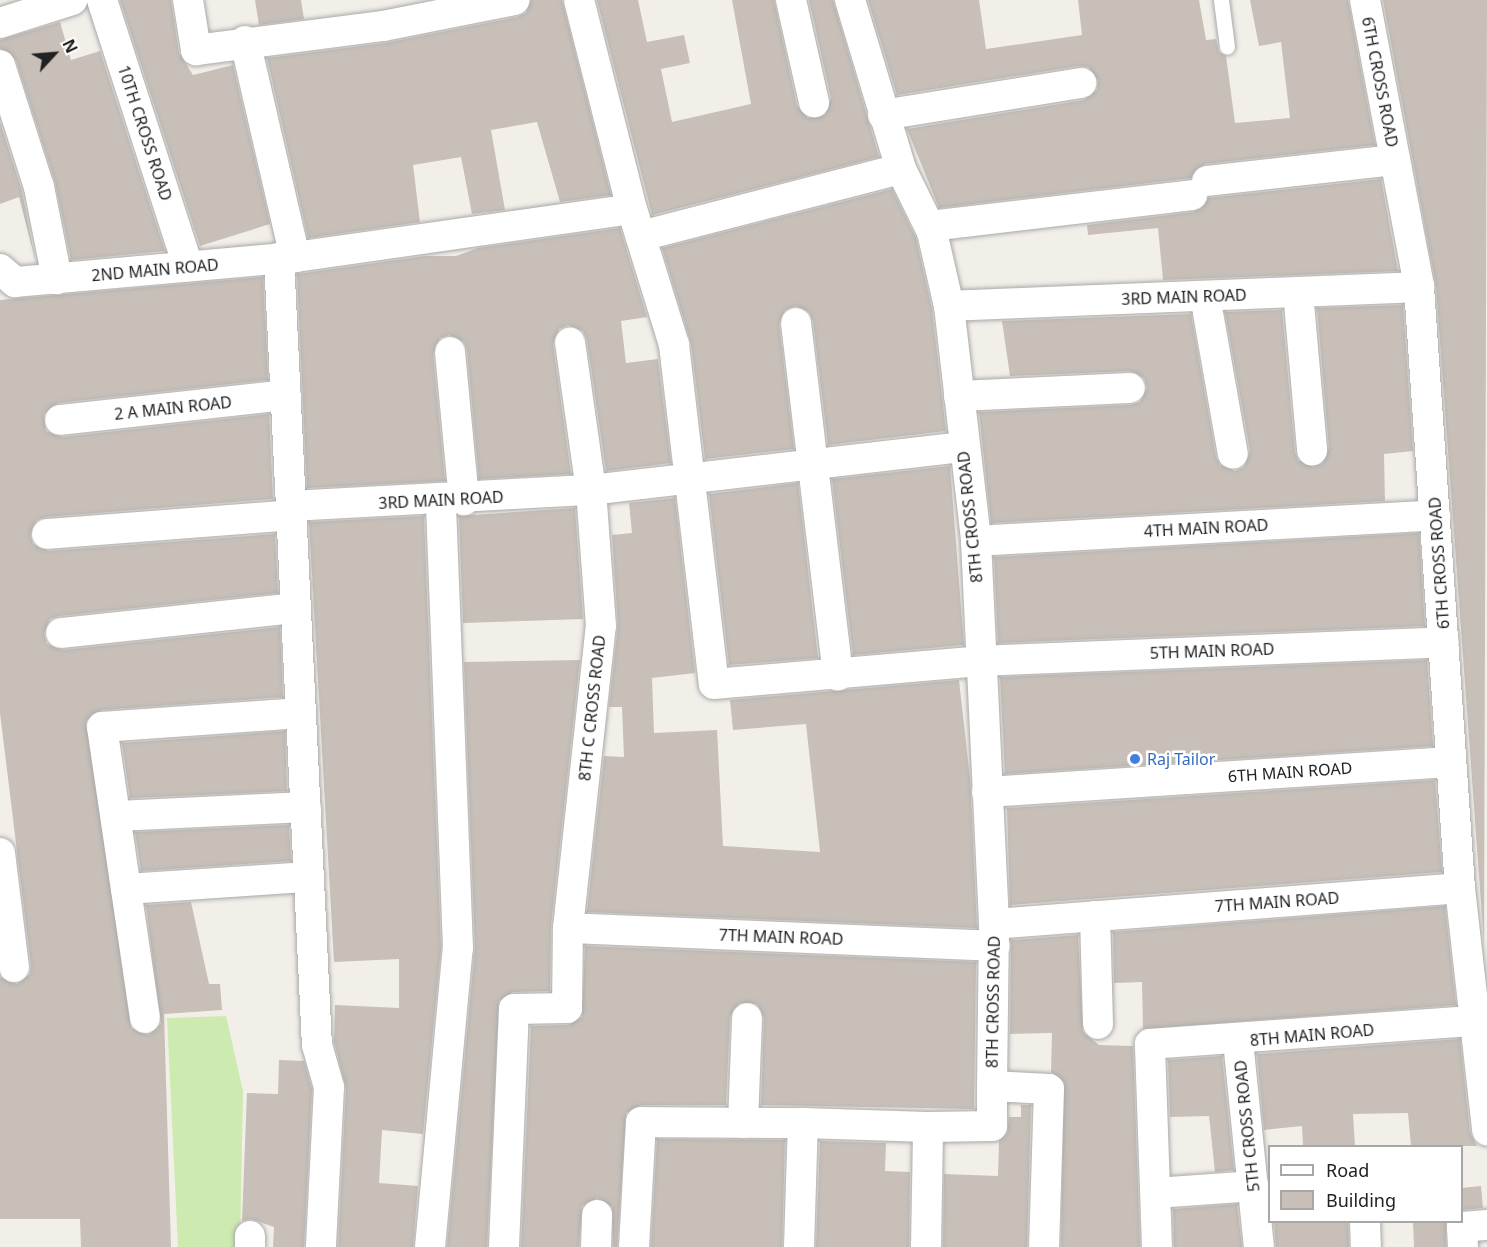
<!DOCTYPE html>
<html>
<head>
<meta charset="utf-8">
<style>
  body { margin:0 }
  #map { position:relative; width:1487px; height:1247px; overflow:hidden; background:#f2efe9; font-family:"Noto Sans",sans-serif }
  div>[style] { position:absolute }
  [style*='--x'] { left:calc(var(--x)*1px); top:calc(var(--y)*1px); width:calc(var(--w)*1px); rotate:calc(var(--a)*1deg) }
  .grass>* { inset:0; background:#cdebb0 }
  .building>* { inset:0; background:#c7bfb8 }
  .roads { filter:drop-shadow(0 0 2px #a9a9a9) drop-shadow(0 0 2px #a9a9a9) }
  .lane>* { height:15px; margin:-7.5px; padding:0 7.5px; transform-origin:7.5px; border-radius:7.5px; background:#fff }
  .street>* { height:30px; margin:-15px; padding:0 15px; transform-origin:15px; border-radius:15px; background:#fff }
  .dots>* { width:16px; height:16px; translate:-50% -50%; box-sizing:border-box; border:3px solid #fff; border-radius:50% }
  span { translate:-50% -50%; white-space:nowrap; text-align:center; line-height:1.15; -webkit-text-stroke:5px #fff; paint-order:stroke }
  .street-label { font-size:16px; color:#222 }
  .shop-label { font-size:16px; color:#366cbe }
  .left { translate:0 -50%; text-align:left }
  .legend { position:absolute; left:1268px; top:1145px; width:195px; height:78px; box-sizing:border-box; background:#fff; border:2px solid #a7a7a7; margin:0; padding:8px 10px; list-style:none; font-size:18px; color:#222 }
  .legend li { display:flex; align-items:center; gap:12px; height:30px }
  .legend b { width:30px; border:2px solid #a7a7a7 }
  .north { position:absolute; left:24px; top:24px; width:60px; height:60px; -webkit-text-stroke:4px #fff; paint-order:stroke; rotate:64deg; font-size:16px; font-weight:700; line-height:24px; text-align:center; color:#222 }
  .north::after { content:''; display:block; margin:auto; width:21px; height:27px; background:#222; clip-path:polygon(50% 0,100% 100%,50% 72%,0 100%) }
</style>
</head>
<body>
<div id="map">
  <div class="grass">
    <i style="clip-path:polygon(226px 1016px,243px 1091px,240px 1247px,178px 1247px,167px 1018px)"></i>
  </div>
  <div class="building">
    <i style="clip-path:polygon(120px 0,171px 0,179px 53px,193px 75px,233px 65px,270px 224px,200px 246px)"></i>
    <i style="clip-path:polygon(255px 0,301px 0,304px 19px,259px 25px)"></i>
    <i style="clip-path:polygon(531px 0,562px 0,611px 195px,560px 202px,537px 122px,491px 130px,505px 210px,472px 214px,461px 157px,413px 165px,420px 222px,308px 238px,267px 58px,385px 43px,517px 17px,526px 13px)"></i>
    <i style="clip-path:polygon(597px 0,638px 0,647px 42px,684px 35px,690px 63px,661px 69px,672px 122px,751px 104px,732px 0,774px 0,797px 106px,808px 118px,825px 115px,831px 98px,809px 0,833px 0,879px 157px,652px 215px)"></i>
    <i style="clip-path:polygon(868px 0,979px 0,986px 49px,1082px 35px,1078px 0,1199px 0,1206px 40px,1216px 39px,1219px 52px,1226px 56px,1235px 123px,1290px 118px,1281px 42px,1259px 46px,1250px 0,1348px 0,1375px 145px,1205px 164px,1191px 178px,939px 208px,907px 129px,1084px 100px,1097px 90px,1098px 80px,1088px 67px,1078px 66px,897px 95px)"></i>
    <i style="clip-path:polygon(1383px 0,1487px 0,1484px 944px,1436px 286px)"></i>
    <i style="clip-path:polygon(60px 22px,71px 60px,100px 51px,165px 251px,71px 260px,55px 182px,16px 60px,0 48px,0 40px)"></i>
    <i style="clip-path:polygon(0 122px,22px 191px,36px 263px,19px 197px,0 204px)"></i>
    <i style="clip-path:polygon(1381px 179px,1398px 271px,1163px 280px,1158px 228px,1088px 235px,1087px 225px,1194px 212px,1208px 198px)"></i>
    <i style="clip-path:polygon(892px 189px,916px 238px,932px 309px,946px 431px,828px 445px,813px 321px,809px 312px,795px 306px,785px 310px,779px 324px,794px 449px,705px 459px,691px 343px,662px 248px)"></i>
    <i style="clip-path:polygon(620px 228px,647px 317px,621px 321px,626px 363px,658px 359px,671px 463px,606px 471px,587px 340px,583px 331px,568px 325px,559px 329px,553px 344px,571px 474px,479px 479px,467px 350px,464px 342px,449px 335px,440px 338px,433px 354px,445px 481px,307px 488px,297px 274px,425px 256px,456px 256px,478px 248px)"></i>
    <i style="clip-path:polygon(263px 277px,268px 380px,58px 403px,44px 414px,46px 431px,62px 437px,269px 414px,273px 499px,46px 517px,37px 520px,30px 535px,33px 544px,48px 551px,275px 534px,278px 593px,59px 616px,50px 619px,44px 634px,47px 644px,63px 650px,280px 627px,283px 697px,101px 710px,86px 721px,131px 1028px,148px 1035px,161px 1024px,146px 905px,191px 902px,209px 984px,220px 984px,222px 1010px,164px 1014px,171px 1247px,81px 1247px,80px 1219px,0 1219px,0 977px,17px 984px,30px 974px,31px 965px,0 713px,0 300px)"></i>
    <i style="clip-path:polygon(1403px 305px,1413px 451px,1384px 454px,1385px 501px,991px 523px,979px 412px,1131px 405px,1140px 402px,1147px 388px,1144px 378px,1130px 371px,1010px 376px,1002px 321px,1191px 314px,1216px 457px,1220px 465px,1235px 471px,1244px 467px,1250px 451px,1225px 312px,1282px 310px,1295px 452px,1298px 460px,1313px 467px,1322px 464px,1329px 448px,1317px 308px)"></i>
    <i style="clip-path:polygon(950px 466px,964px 645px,853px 655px,832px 479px)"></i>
    <i style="clip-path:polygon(798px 483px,818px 658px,729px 665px,709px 494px)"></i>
    <i style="clip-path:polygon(675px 498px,695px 673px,652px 678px,654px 733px,717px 730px,723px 846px,820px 852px,806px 724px,733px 730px,730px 700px,959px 680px,970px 778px,977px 928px,587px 912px,604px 756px,624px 757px,622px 707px,609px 707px,618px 625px,612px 535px,632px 533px,629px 503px)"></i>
    <i style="clip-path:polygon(575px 508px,583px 619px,463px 623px,459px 516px)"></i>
    <i style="clip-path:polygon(424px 516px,441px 948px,423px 1134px,382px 1130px,379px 1183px,418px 1186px,413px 1247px,338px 1247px,346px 1088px,334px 1042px,335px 1005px,399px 1008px,399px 959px,334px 962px,309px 522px)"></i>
    <i style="clip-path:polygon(1419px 533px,1425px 626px,998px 643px,994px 557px)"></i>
    <i style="clip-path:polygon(580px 660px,551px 926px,550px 991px,513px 992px,499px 1001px,487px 1247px,447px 1247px,475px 947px,464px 662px)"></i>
    <i style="clip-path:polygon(1427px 660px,1433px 746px,1005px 774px,1000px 677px)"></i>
    <i style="clip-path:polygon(285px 731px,287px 791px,130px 798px,122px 743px)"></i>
    <i style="clip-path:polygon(1435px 780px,1442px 872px,1010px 905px,1007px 808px)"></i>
    <i style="clip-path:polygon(289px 825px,291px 861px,141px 871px,135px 832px)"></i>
    <i style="clip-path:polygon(1445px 906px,1456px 1005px,1143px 1029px,1142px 982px,1114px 983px,1113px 932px)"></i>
    <i style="clip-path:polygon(1078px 935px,1083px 1032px,1099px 1045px,1133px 1046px,1140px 1247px,1061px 1247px,1064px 1082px,1051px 1072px,1052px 1033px,1010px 1034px,1011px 940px)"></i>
    <i style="clip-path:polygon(585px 946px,976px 962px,974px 1109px,761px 1105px,764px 1018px,757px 1004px,740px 1003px,730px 1017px,726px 1105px,641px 1105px,626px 1113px,617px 1247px,613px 1247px,612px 1207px,597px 1198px,582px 1206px,579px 1247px,521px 1247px,531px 1026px,568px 1025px,582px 1017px)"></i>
    <i style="clip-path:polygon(1460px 1039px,1470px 1132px,1477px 1146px,1411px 1146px,1408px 1113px,1353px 1114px,1355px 1146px,1303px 1146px,1302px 1126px,1264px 1130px,1257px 1054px)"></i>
    <i style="clip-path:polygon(1222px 1056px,1234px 1170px,1215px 1172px,1209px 1116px,1170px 1117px,1168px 1060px)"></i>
    <i style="clip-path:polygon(279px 1060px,304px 1061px,312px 1089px,304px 1247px,273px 1247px,274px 1227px,251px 1219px,242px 1221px,247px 1093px,278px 1094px)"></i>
    <i style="clip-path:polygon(1021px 1105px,1031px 1105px,1027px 1247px,943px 1247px,944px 1174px,998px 1176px,999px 1141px,1007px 1134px,1009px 1117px,1021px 1117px)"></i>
    <i style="clip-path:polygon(657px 1139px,785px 1140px,782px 1247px,651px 1247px)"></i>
    <i style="clip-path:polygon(820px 1141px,886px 1143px,885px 1171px,910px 1172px,909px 1247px,816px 1247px)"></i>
    <i style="clip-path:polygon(1481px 1186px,1483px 1208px,1461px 1210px,1461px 1188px)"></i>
    <i style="clip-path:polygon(1237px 1204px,1242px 1247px,1174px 1247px,1173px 1209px)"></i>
    <i style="clip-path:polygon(1274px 1221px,1348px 1221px,1349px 1247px,1276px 1247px)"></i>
    <i style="clip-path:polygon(1413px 1221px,1446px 1221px,1446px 1247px,1414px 1247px)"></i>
  </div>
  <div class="roads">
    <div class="lane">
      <i style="--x:1221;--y:0;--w:47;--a:82.7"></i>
    </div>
    <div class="street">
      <i style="--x:102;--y:0;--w:280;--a:72.1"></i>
      <i style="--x:188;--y:0;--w:51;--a:80.9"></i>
      <i style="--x:196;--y:50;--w:189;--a:-7.3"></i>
      <i style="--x:383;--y:26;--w:134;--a:-11.2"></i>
      <i style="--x:579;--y:0;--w:216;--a:75.8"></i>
      <i style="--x:632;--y:209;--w:142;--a:72.8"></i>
      <i style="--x:674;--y:345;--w:341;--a:83.3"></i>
      <i style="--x:714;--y:684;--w:267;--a:-4.9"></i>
      <i style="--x:980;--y:661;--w:464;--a:-2.3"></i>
      <i style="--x:791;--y:0;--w:105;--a:77.3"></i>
      <i style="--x:850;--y:0;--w:177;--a:73.2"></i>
      <i style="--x:901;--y:169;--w:70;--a:63.8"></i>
      <i style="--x:932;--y:232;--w:76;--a:77.1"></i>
      <i style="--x:949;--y:306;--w:237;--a:83.4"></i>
      <i style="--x:976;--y:541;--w:383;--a:87.3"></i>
      <i style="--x:994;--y:924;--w:162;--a:90.7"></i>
      <i style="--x:992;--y:1086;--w:57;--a:3"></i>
      <i style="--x:1049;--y:1089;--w:158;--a:91.8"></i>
      <i style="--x:1365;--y:0;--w:292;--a:79.3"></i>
      <i style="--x:1419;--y:287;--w:602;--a:86.1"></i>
      <i style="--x:1460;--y:888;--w:244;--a:83.6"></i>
      <i style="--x:0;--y:23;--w:76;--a:-17.7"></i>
      <i style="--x:245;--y:41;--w:222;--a:77"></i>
      <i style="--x:0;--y:65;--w:128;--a:72.3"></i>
      <i style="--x:39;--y:187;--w:94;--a:78.9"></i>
      <i style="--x:883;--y:115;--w:201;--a:-9.2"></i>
      <i style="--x:1207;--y:181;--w:189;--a:-6.4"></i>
      <i style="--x:930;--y:226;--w:264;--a:-6.7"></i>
      <i style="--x:641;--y:236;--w:268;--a:-14.5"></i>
      <i style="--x:279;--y:258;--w:788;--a:87.24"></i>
      <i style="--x:317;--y:1045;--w:44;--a:74.1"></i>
      <i style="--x:329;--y:1087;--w:160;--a:92.9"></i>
      <i style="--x:0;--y:269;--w:20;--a:41"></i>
      <i style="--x:15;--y:282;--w:281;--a:-5.1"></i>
      <i style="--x:295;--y:257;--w:340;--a:-8.1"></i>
      <i style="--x:1298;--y:292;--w:159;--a:84.9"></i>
      <i style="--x:1205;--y:296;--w:160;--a:80"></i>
      <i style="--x:949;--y:306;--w:470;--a:-2.3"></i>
      <i style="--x:796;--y:323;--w:355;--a:83.2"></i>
      <i style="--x:450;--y:352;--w:149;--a:84.6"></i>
      <i style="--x:959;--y:396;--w:171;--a:-2.7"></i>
      <i style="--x:60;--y:420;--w:227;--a:-6.3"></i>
      <i style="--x:291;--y:506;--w:300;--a:-3.1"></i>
      <i style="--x:591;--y:490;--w:149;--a:-98.1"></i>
      <i style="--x:47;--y:534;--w:246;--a:-4.4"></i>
      <i style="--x:976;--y:541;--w:460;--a:-3.2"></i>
      <i style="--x:61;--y:633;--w:236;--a:-6.1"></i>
      <i style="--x:987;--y:792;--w:464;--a:-3.7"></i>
      <i style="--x:117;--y:816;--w:189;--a:-2.7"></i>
      <i style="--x:0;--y:853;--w:115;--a:83"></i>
      <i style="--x:126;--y:889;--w:183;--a:-3.8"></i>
      <i style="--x:1095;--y:916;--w:108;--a:88.4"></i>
      <i style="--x:994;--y:924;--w:467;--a:-4.4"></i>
      <i style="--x:568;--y:928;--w:427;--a:2.4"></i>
      <i style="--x:145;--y:1018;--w:294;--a:-98.4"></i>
      <i style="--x:102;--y:727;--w:199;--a:-4"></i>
      <i style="--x:1238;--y:1041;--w:207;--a:84.2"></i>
      <i style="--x:743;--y:1123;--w:105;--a:-87.8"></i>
      <i style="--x:1156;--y:1193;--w:98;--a:-4.1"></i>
      <i style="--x:1365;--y:1222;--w:25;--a:88"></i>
      <i style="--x:250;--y:1247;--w:11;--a:-90"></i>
      <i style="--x:430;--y:1247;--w:300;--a:-84.7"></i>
      <i style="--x:458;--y:948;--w:448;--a:-92.2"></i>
      <i style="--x:504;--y:1247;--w:238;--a:-87.6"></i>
      <i style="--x:514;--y:1009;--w:53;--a:-1.1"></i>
      <i style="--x:567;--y:1008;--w:80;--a:-89.3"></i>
      <i style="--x:568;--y:928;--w:304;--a:-83.8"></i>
      <i style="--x:601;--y:626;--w:136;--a:-94.2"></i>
      <i style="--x:591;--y:490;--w:373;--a:-6.6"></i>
      <i style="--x:596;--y:1247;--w:32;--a:-88"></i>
      <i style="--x:634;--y:1247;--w:125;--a:-86.8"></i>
      <i style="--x:641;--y:1122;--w:162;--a:0.4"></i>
      <i style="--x:799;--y:1247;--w:124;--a:-88.2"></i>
      <i style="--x:803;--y:1123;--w:125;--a:1.8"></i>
      <i style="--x:926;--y:1247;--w:120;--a:-89"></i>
      <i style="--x:928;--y:1127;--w:64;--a:-0.9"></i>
      <i style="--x:992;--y:1126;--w:40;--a:-90"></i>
      <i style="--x:1157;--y:1247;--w:203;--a:-92"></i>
      <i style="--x:1150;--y:1044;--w:325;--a:-4.1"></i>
      <i style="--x:1463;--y:1247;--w:20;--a:-93"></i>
      <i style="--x:1462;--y:1227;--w:25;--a:-5"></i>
    </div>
  </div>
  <div class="dots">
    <i style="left:1135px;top:759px;background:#3f7fe0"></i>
  </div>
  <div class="street-label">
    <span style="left:1380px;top:82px;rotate:79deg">6TH CROSS ROAD</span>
    <span style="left:145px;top:133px;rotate:72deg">10TH CROSS ROAD</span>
    <span style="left:155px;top:270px;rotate:-5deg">2ND MAIN ROAD</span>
    <span style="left:1184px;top:297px;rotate:-2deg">3RD MAIN ROAD</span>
    <span style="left:173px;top:408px;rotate:-6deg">2 A MAIN ROAD</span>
    <span style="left:441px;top:500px;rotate:-3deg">3RD MAIN ROAD</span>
    <span style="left:970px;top:517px;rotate:-96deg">8TH CROSS ROAD</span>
    <span style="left:1206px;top:528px;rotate:-3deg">4TH MAIN ROAD</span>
    <span style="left:1439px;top:563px;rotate:-94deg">6TH CROSS ROAD</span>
    <span style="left:1212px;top:651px;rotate:-2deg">5TH MAIN ROAD</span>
    <span style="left:592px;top:708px;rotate:-84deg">8TH C CROSS ROAD</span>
    <span style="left:1290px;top:772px;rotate:-4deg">6TH MAIN ROAD</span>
    <span style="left:1277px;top:902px;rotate:-4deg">7TH MAIN ROAD</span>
    <span style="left:781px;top:937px;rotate:2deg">7TH MAIN ROAD</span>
    <span style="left:993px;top:1002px;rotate:-89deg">8TH CROSS ROAD</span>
    <span style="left:1312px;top:1035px;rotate:-5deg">8TH MAIN ROAD</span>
    <span style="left:1247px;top:1126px;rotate:-96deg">5TH CROSS ROAD</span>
  </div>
  <div class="shop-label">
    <span class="left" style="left:1147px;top:759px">Raj Tailor</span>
  </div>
  <ul class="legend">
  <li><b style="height:8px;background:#fff"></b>Road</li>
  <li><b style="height:16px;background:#c7bfb8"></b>Building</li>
  </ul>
  <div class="north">N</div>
</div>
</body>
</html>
